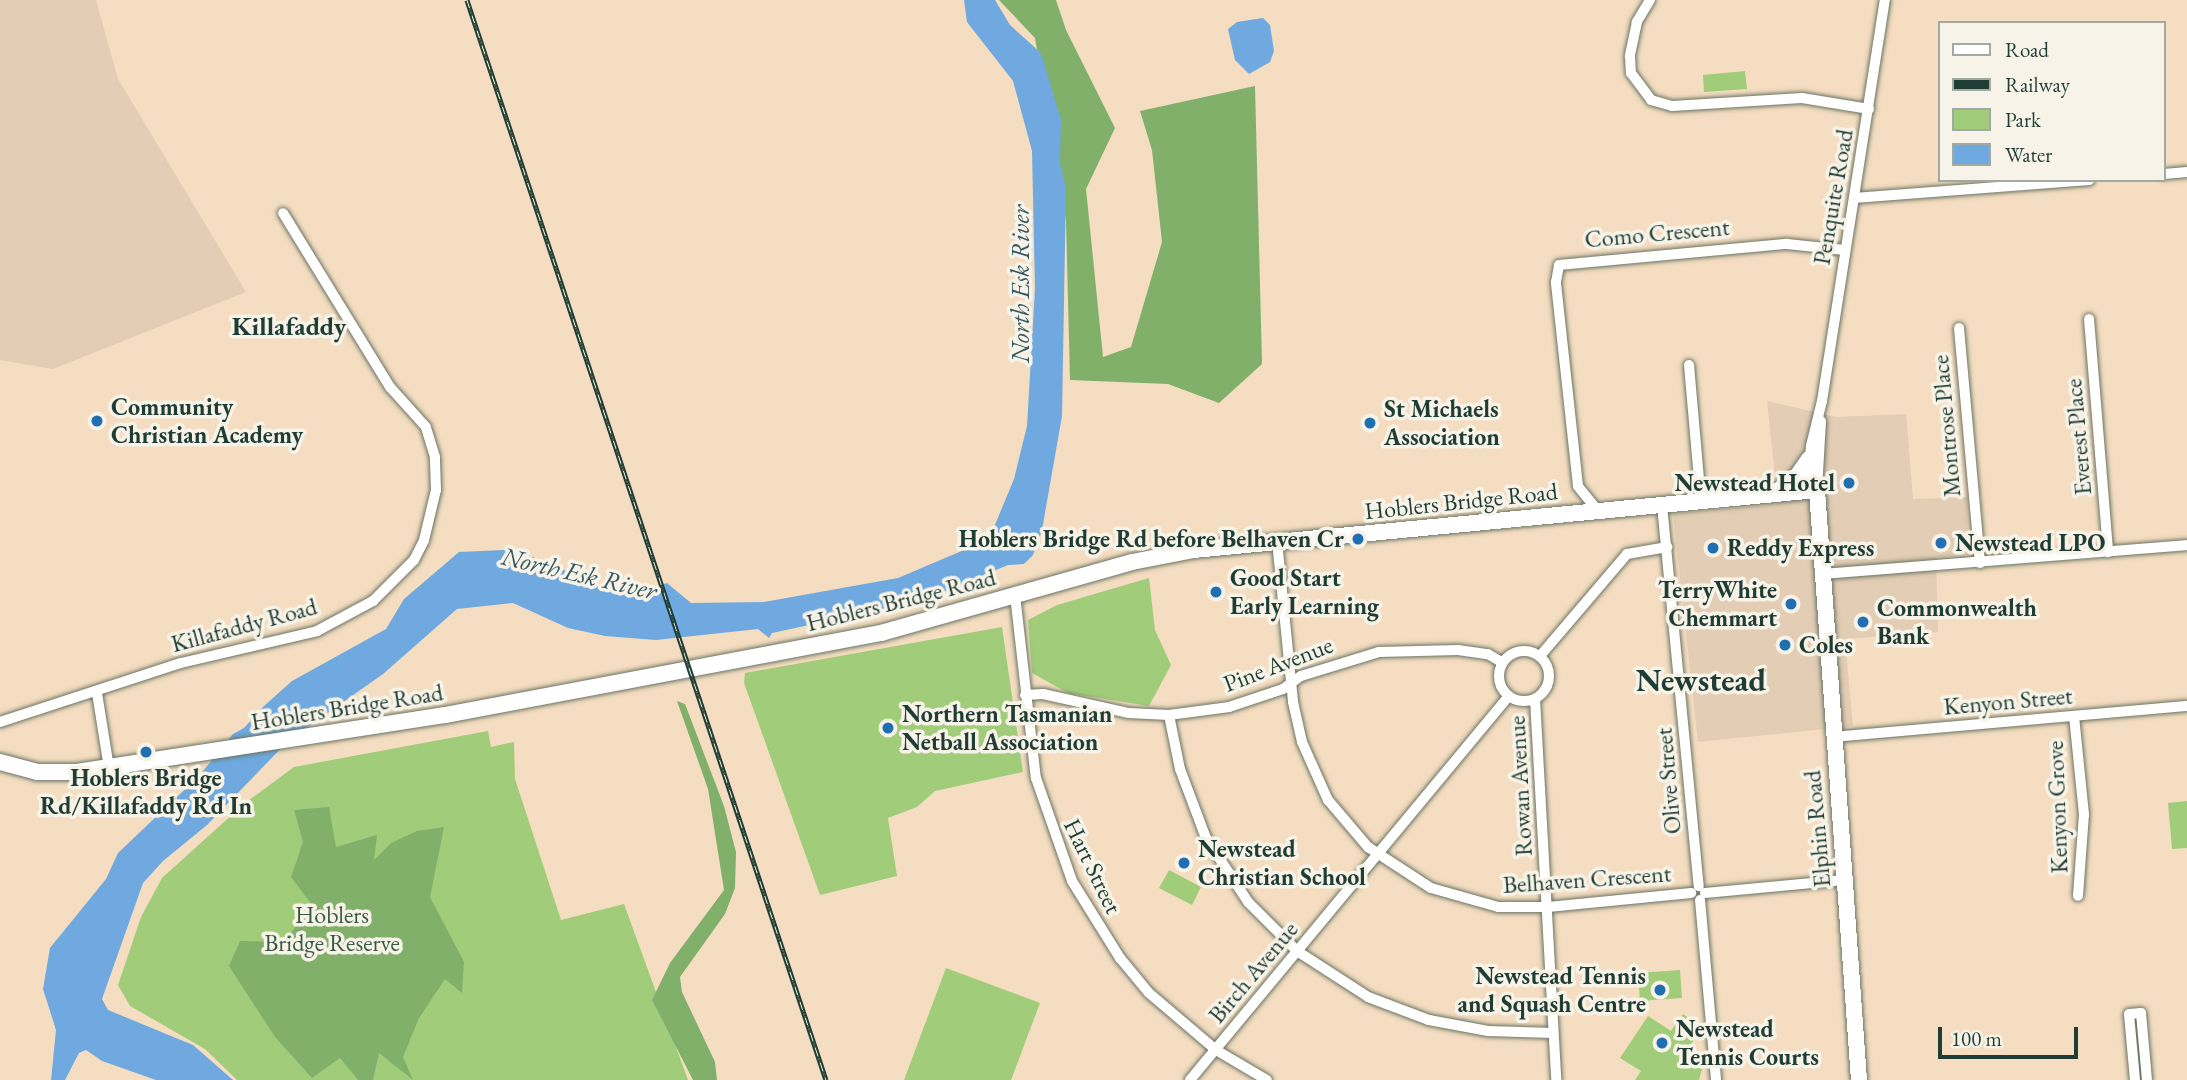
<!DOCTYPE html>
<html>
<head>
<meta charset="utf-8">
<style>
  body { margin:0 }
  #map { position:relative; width:2187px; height:1080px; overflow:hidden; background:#f4ddc0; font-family:"EB Garamond",serif }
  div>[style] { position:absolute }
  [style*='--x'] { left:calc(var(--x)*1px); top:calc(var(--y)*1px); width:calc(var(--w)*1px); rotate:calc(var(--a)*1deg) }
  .built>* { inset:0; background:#e3cdb4 }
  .green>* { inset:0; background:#a1cd7a }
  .forest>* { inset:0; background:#80b06a }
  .water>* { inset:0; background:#6fa9df }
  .roads { filter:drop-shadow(0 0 2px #6a7565) drop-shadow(0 0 2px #6a7565) }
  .minor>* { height:10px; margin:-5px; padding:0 5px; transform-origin:5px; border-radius:5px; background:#fff }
  .minor>.ring { margin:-5px; padding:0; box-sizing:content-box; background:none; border:10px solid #fff; border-radius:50% }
  .highway>* { height:16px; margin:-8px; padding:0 8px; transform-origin:8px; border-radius:8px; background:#fff }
  .rail>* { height:5px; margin-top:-2.5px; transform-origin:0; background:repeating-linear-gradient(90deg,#f7f3e8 0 8px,#1f3d34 0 16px); box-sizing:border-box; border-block:2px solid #1f3d34 }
  .dots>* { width:19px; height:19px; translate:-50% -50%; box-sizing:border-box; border:4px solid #f7f3e8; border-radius:50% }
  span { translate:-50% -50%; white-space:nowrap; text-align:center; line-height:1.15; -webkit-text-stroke:7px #f7f3e8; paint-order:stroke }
  .street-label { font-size:24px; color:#1f3d34 }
  .poi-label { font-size:24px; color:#1f3d34; font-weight:700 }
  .left { translate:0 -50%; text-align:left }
  .right { translate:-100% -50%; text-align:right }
  .park-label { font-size:24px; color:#395a42 }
  .water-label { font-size:26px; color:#33585f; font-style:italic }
  .neighbourhood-label { font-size:26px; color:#1f3d34; font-weight:700 }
  .district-label { font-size:32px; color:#1f3d34; font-weight:700 }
  .legend { position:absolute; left:1938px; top:21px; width:228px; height:161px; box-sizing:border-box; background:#f7f3e8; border:2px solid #a1aaa0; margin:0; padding:9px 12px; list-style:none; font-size:21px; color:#1f3d34 }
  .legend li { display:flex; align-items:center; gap:14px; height:35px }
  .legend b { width:35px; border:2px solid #a1aaa0 }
  .scale { position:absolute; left:1938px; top:1027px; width:140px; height:32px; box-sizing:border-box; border:4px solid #1f3d34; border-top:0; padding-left:9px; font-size:21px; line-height:24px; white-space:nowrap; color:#1f3d34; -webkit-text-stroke:5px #f7f3e8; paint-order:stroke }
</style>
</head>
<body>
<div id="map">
  <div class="built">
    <i style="clip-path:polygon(0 0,96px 0,118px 79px,246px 292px,53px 369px,0 360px)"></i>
    <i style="clip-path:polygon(1767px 401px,1836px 417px,1906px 414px,1913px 499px,1967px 497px,1968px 554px,1936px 557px,1938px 632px,1845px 639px,1853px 726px,1698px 742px,1673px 514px,1778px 504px)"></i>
  </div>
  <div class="green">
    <i style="clip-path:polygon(1745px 71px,1747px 89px,1704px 92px,1703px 75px)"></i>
    <i style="clip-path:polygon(1149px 578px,1155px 630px,1171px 665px,1149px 706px,1068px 693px,1032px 673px,1028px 620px,1057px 605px)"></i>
    <i style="clip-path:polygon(1002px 627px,1023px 772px,935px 791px,917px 807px,888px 818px,897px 876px,820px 895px,744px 683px,745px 673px)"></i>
    <i style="clip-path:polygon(488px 731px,491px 747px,514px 742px,515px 779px,561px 920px,624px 904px,688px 1080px,237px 1080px,205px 1049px,130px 1006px,118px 985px,141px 917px,162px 878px,245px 803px,294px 767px)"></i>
    <i style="clip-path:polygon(2187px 801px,2187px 848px,2172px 849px,2168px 803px)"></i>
    <i style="clip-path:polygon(1169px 870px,1201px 887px,1192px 905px,1159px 888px)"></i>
    <i style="clip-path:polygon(946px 968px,1040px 1003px,1011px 1080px,904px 1080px)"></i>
    <i style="clip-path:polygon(1680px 970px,1682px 998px,1640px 1001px,1638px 973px)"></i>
    <i style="clip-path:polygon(1683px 1014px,1700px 1026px,1687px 1054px,1703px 1065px,1699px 1080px,1635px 1080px,1641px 1071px,1620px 1058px,1648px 1016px,1671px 1031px)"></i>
  </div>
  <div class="forest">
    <i style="clip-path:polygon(999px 0,1056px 0,1066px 30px,1115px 128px,1086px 189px,1103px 357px,1131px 347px,1162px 242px,1152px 150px,1140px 111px,1255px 86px,1262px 364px,1219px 403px,1168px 384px,1070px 380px,1066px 220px,1035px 38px)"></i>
    <i style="clip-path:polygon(677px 701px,685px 704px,724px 806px,736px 852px,735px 888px,725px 914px,680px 977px,682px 992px,715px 1062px,717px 1080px,693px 1080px,652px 1000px,670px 963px,724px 890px,708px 789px)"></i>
    <i style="clip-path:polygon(329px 807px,336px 847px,377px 835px,374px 860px,391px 843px,417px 831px,444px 827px,430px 897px,464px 962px,462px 993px,445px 979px,419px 1018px,403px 1057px,413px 1080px,379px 1053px,373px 1080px,358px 1080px,340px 1058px,312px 1078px,275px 1037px,229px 966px,240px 941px,284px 942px,312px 905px,291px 877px,303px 842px,294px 810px)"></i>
  </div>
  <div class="water">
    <i style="clip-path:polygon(964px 0,995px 0,1010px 25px,1041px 53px,1061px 120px,1060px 163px,1066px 188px,1062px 416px,1042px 530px,1033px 555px,1024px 564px,1008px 565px,921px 601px,772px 633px,769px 638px,758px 629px,656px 640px,605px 636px,568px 628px,513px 603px,457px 609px,383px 674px,288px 741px,207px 825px,163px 861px,143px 883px,102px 999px,108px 1010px,193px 1045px,233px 1080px,156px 1080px,102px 1061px,86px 1050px,79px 1053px,65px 1080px,51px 1080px,56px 1030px,43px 989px,50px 948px,106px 879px,118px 853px,199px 776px,233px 734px,244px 728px,264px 706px,292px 681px,386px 629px,404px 599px,459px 552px,503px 550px,540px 559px,609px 591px,645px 591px,667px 583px,691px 603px,764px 602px,898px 578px,971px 547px,992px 532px,1014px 479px,1027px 426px,1035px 288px,1032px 151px,1013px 81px,967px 22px)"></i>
    <i style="clip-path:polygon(1263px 18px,1270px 25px,1274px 51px,1270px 62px,1249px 74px,1235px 60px,1228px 29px,1237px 22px)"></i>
  </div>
  <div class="roads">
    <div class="minor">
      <i style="--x:1650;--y:0;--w:26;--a:121"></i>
      <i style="--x:1637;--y:22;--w:35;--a:102"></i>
      <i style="--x:1630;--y:56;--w:17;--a:87"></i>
      <i style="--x:1631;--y:73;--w:34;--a:53"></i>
      <i style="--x:1651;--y:100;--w:22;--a:16"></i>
      <i style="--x:1672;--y:106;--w:130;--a:-3.5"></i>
      <i style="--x:1802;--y:98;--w:68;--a:9.3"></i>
      <i style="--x:2164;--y:174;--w:23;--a:-5"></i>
      <i style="--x:1854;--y:198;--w:236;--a:-4.4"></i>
      <i style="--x:2089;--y:319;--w:234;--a:85.3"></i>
      <i style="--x:1959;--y:328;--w:236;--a:84.9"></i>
      <i style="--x:1689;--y:365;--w:137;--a:85"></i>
      <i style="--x:1817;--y:490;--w:69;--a:-86.7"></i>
      <i style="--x:1807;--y:491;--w:45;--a:-84.9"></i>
      <i style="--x:1811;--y:446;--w:46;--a:-76.3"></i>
      <i style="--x:1822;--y:401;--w:406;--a:-81.1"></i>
      <i style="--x:1662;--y:505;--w:383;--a:84.5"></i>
      <i style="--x:1598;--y:511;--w:32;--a:-129"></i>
      <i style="--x:1578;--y:486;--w:205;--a:-96.2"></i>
      <i style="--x:1556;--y:282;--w:17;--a:-80"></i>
      <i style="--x:1559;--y:265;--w:229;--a:-5.3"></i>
      <i style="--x:1787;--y:244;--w:58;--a:5.9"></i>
      <i style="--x:1277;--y:541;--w:162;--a:84.3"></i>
      <i style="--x:1293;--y:702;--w:41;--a:77.3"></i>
      <i style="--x:1302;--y:742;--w:64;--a:65.9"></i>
      <i style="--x:1328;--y:800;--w:62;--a:49.6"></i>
      <i style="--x:1368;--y:847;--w:75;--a:33.1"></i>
      <i style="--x:1431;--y:888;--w:70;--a:15.8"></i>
      <i style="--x:1498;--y:907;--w:50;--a:0"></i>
      <i style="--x:1548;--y:907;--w:144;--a:-5.6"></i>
      <i style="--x:1821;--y:574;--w:367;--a:-4.5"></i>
      <i style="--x:1015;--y:595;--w:184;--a:83.5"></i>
      <i style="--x:1036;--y:778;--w:109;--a:70.7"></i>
      <i style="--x:1072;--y:881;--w:91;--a:58.1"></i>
      <i style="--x:1120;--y:958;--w:45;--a:50.4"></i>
      <i style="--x:1149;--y:993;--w:88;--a:40.4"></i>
      <i style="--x:1216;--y:1050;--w:59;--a:30.5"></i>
      <i class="ring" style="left:1499px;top:651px;width:40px;height:40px"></i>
      <i style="--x:1540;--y:656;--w:134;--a:-49.5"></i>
      <i style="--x:1627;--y:554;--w:41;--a:-9.9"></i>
      <i style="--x:97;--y:693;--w:76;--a:80.9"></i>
      <i style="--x:1025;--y:695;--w:18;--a:-3"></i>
      <i style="--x:1043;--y:694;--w:88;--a:12.5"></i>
      <i style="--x:1129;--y:713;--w:40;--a:2.9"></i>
      <i style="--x:1169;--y:715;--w:61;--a:-7.6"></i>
      <i style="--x:1229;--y:707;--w:57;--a:-18.4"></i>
      <i style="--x:1283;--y:689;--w:22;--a:-36"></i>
      <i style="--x:1301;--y:676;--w:82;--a:-17.1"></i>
      <i style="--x:1379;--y:652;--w:79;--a:-1.5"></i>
      <i style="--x:1458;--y:650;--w:30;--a:8"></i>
      <i style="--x:1488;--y:654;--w:17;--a:31"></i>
      <i style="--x:1535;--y:699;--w:382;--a:86.8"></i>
      <i style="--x:1169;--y:715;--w:55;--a:78.5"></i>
      <i style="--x:1180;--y:769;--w:74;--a:69.4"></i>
      <i style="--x:1206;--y:838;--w:77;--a:56.7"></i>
      <i style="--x:1248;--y:902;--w:69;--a:45"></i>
      <i style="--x:1297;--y:951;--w:85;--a:32.9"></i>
      <i style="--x:1368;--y:997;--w:65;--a:20.7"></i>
      <i style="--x:1429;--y:1020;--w:60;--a:10.6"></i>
      <i style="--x:1488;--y:1031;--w:65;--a:1.8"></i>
      <i style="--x:2074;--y:716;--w:99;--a:84.2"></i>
      <i style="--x:2084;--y:814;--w:82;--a:94.2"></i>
      <i style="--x:0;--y:722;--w:190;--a:-18.1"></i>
      <i style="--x:181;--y:663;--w:140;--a:-13.2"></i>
      <i style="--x:317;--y:631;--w:64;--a:-28.2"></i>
      <i style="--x:373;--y:601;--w:58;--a:-45"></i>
      <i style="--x:414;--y:560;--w:22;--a:-63"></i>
      <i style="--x:424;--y:540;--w:51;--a:-76.5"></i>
      <i style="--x:436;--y:490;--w:33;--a:-92"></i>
      <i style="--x:435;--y:457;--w:31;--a:-107"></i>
      <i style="--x:426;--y:427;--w:54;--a:-132"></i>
      <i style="--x:390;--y:387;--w:204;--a:-121.6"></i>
      <i style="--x:1832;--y:737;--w:356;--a:-5"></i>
      <i style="--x:1705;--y:893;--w:140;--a:-5.3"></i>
      <i style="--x:1700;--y:900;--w:181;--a:84.9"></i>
      <i style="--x:1190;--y:1080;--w:499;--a:-50.3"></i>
      <i style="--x:2135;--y:1080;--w:66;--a:-95.2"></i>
      <i style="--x:2129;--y:1014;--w:12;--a:-5"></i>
      <i style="--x:2141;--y:1013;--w:67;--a:84.9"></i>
    </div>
    <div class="highway">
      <i style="--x:1775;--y:493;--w:28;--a:-38"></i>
      <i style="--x:1797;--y:476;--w:21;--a:-55"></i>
      <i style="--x:0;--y:762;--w:38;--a:15"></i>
      <i style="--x:37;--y:772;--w:40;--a:0"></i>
      <i style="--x:77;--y:772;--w:373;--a:-8.8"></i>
      <i style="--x:446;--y:715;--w:443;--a:-10.7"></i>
      <i style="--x:881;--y:633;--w:261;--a:-15.8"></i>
      <i style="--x:1132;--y:562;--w:63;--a:-11"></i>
      <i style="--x:1194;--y:550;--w:626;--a:-5.5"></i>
      <i style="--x:1817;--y:490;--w:591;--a:85.93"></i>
    </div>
  </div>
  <div class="rail">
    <i style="--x:467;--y:0;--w:1138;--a:71.61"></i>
  </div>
  <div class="dots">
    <i style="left:97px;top:421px;background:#1f6fb2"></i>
    <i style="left:1370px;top:423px;background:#1f6fb2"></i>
    <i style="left:1849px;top:483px;background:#1f6fb2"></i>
    <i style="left:1358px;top:539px;background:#1f6fb2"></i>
    <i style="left:1941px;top:543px;background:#1f6fb2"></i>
    <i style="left:1713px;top:548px;background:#1f6fb2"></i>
    <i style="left:1216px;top:592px;background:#1f6fb2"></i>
    <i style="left:1791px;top:604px;background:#1f6fb2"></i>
    <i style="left:1863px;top:622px;background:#1f6fb2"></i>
    <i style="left:1785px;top:645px;background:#1f6fb2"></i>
    <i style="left:888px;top:728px;background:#1f6fb2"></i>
    <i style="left:146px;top:752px;background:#1f6fb2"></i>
    <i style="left:1184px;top:863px;background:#1f6fb2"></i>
    <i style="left:1660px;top:990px;background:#1f6fb2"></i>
    <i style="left:1662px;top:1043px;background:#1f6fb2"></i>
  </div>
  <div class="street-label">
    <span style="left:1833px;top:197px;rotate:-80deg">Penquite Road</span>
    <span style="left:1657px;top:233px;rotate:-5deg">Como Crescent</span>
    <span style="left:1946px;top:426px;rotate:-95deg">Montrose Place</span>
    <span style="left:2078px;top:437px;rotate:-95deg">Everest Place</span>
    <span style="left:1461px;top:501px;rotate:-6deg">Hoblers Bridge Road</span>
    <span style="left:901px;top:600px;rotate:-14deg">Hoblers Bridge Road</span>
    <span style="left:244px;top:625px;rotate:-15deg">Killafaddy Road</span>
    <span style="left:1278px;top:664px;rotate:-21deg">Pine Avenue</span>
    <span style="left:2008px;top:701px;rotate:-5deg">Kenyon Street</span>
    <span style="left:347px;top:707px;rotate:-9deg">Hoblers Bridge Road</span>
    <span style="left:1668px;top:781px;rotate:-95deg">Olive Street</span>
    <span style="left:1520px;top:786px;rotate:-93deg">Rowan Avenue</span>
    <span style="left:2057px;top:807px;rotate:-92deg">Kenyon Grove</span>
    <span style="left:1817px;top:829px;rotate:-95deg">Elphin Road</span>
    <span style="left:1093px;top:866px;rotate:64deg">Hart Street</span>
    <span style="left:1587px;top:879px;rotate:-4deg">Belhaven Crescent</span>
    <span style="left:1253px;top:972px;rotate:-50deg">Birch Avenue</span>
  </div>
  <div class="poi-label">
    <span class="left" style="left:111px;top:421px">Community<br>Christian Academy</span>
    <span class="left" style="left:1384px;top:423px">St Michaels<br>Association</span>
    <span class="right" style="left:1835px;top:483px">Newstead Hotel</span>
    <span class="right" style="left:1344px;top:539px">Hoblers Bridge Rd before Belhaven Cr</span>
    <span class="left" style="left:1955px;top:543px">Newstead LPO</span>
    <span class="left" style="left:1727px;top:548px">Reddy Express</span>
    <span class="left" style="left:1230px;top:592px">Good Start<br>Early Learning</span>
    <span class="right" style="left:1777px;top:604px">TerryWhite<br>Chemmart</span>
    <span class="left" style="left:1877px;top:622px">Commonwealth<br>Bank</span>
    <span class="left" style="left:1799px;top:645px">Coles</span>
    <span class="left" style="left:902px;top:728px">Northern Tasmanian<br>Netball Association</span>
    <span style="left:146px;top:792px">Hoblers Bridge<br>Rd/Killafaddy Rd In</span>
    <span class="left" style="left:1198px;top:863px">Newstead<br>Christian School</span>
    <span class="right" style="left:1646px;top:990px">Newstead Tennis<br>and Squash Centre</span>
    <span class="left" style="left:1676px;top:1043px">Newstead<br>Tennis Courts</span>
  </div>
  <div class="park-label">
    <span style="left:332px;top:929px">Hoblers<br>Bridge Reserve</span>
  </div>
  <div class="water-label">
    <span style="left:1021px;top:284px;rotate:-90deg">North Esk River</span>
    <span style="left:579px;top:574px;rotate:13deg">North Esk River</span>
  </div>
  <div class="neighbourhood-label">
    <span style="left:289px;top:327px">Killafaddy</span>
  </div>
  <div class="district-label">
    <span style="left:1701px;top:680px">Newstead</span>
  </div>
  <ul class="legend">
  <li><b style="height:9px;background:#fff"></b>Road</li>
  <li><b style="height:9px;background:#1f3d34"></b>Railway</li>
  <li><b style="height:19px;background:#a1cd7a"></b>Park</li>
  <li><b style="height:19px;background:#6fa9df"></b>Water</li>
  </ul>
  <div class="scale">100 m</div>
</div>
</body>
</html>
